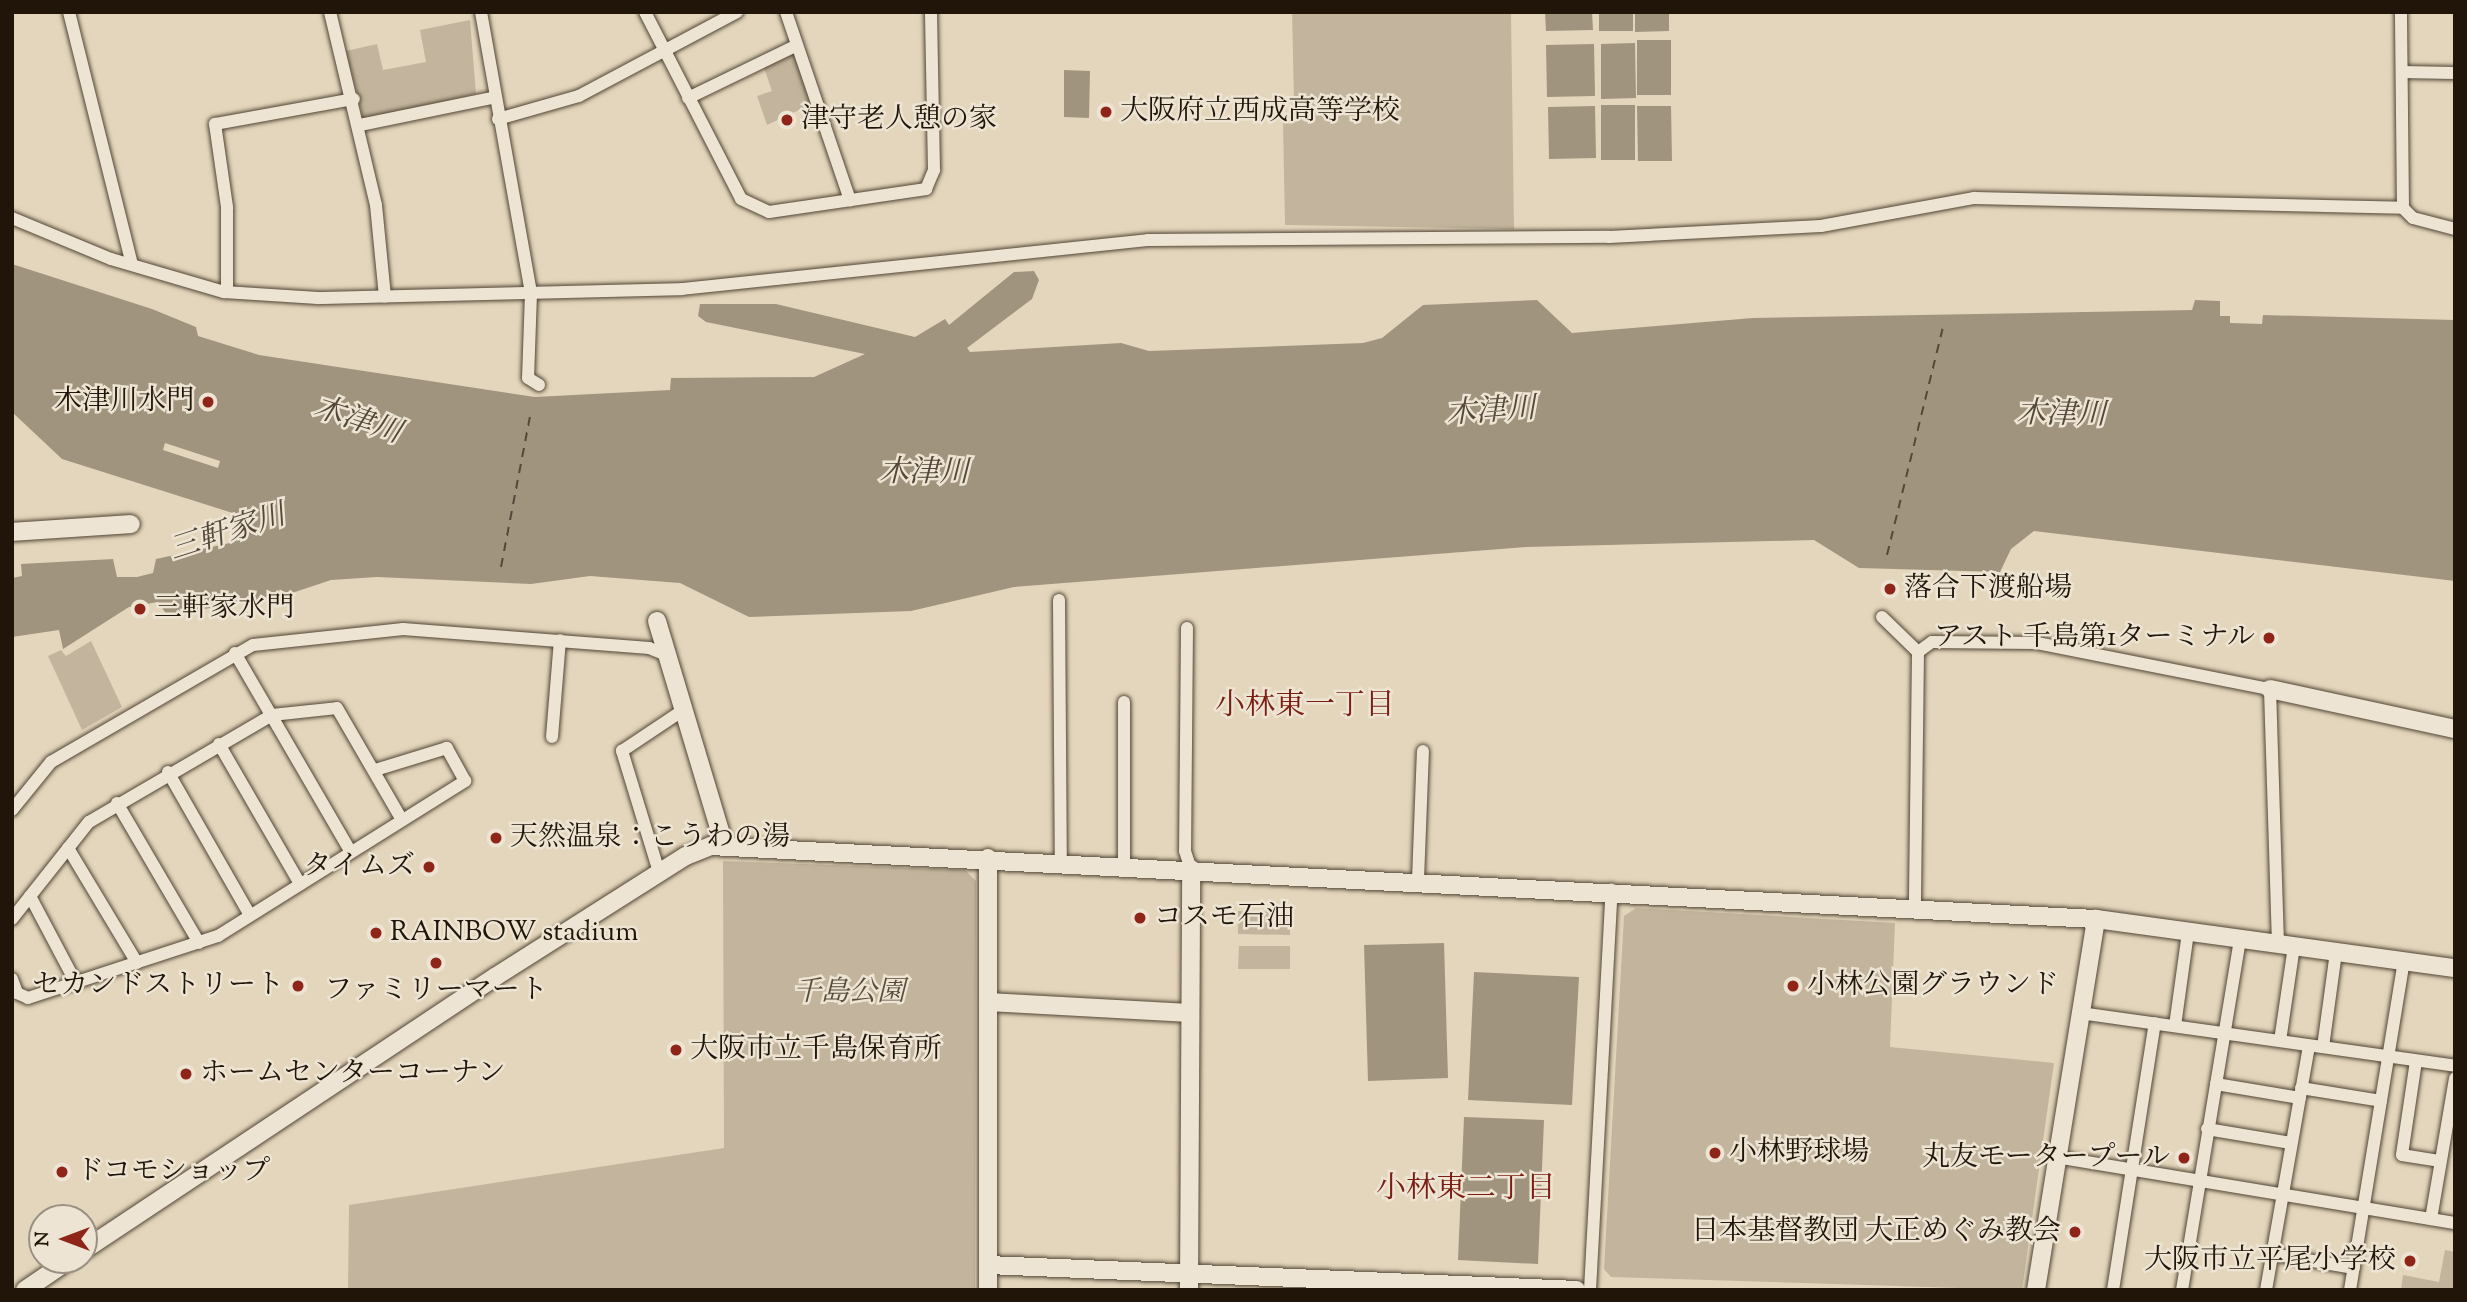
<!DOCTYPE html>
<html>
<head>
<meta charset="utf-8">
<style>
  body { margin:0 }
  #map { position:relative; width:2467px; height:1302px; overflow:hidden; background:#e4d6bc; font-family:"Sorts Mill Goudy","Noto Serif JP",serif }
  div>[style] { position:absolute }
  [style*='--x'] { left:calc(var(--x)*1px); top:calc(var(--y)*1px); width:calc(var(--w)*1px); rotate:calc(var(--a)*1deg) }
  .green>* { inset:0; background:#c3b59d }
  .water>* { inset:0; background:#a1947f }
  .ferry>* { height:2px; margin-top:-1px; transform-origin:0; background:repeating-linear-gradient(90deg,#544838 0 9px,transparent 0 16px) }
  .roads { filter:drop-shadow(0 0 2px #514535) drop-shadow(0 0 2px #514535) }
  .street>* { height:12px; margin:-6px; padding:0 6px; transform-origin:6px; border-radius:6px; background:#ede4d3 }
  .secondary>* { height:18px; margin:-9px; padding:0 9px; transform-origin:9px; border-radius:9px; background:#ede4d3 }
  .dots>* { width:19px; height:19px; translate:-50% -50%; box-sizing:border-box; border:4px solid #ede4d3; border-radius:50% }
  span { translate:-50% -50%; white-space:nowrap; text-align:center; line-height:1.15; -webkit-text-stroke:5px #ede4d3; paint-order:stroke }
  .poi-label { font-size:28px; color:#201508 }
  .left { translate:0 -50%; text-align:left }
  .right { translate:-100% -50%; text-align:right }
  .park-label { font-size:28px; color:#594d3c; font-style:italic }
  .water-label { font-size:30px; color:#544838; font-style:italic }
  .neighbourhood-label { font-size:30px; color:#7a1f14 }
  .frame { position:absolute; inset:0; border:14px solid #201508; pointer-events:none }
  .north { position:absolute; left:28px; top:1204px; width:70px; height:70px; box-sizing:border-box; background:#ede4d3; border:2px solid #9b9182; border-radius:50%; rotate:270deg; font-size:19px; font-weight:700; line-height:28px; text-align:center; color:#201508 }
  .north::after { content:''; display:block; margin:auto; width:24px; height:32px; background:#8f2418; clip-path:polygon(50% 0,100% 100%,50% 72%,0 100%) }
</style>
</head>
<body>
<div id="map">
  <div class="green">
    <i style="clip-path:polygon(1292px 12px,1511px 12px,1514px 229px,1285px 225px,1283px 122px,1294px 102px)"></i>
    <i style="clip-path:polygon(470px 20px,476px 94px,364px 121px,346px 51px,377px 44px,383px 70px,426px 62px,420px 30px)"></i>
    <i style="clip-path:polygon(795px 50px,814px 103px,767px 125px,757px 96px,772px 91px,763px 65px)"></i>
    <i style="clip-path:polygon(91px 641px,122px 707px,82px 730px,48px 656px,61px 650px,66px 656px)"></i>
    <i style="clip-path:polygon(723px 861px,965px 870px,976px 881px,975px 1290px,348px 1290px,349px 1205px,724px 1148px)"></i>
    <i style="clip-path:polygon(1636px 908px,1895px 923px,1890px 1047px,2054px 1063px,2022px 1290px,1611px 1277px,1604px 1269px,1624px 916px)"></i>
    <i style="clip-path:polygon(1238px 911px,1290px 912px,1290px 935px,1238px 934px)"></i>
    <i style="clip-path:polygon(1239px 946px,1290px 946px,1290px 969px,1238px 969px)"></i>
    <i style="clip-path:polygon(2445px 1250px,2455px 1252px,2455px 1290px,2401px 1290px,2403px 1275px,2439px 1282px)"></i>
  </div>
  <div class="water">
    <i style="clip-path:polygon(1545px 12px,1592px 12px,1593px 30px,1546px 31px)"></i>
    <i style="clip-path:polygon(1599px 12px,1633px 12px,1633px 31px,1599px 31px)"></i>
    <i style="clip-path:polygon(1635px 12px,1669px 12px,1669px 31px,1635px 32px)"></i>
    <i style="clip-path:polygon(1637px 40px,1671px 40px,1671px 95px,1637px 95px)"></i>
    <i style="clip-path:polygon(1635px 43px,1636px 98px,1601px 99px,1601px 44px)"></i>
    <i style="clip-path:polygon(1594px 44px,1595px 96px,1547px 97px,1546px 45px)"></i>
    <i style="clip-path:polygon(1064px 70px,1090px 71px,1089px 118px,1064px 117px)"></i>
    <i style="clip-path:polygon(1601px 105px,1635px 105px,1635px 160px,1601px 160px)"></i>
    <i style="clip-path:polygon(1595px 106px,1596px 158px,1549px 159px,1548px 107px)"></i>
    <i style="clip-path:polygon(1637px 106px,1671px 106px,1672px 161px,1638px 161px)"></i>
    <i style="clip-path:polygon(evenodd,12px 264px,152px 309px,196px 327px,198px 336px,259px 355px,535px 397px,670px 390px,671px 378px,814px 377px,865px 354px,706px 322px,698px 316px,700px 304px,776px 304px,915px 337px,945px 319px,949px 325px,1014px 272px,1034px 271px,1039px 280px,1032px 299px,967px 348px,970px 352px,1121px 343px,1149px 351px,1363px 343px,1382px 338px,1423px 305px,1537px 300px,1572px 333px,1753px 318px,2192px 310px,2195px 300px,2220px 301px,2220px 316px,2230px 316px,2230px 323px,2262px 324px,2263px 315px,2455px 320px,2455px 581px,2034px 531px,2011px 549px,2000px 572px,1859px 568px,1814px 540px,1526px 547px,1014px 587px,911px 611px,749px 617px,680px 583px,590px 576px,531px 584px,377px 577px,331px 580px,283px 596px,167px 615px,158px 602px,129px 607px,63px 649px,59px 630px,12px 637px,12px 578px,22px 576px,21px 564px,113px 559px,117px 577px,137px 577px,153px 573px,156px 559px,230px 543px,243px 525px,239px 515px,62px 459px,12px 412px,12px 264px,165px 443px,220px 461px,218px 468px,163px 450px,165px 443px)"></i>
    <i style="clip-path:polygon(1444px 943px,1448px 1078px,1368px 1081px,1364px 945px)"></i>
    <i style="clip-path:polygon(1474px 972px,1579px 977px,1572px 1105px,1468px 1100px)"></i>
    <i style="clip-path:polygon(1464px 1117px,1544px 1120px,1538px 1264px,1458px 1260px)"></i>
  </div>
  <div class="ferry">
    <i style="--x:1887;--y:555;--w:235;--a:-76.2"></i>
    <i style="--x:501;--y:567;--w:154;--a:-79.1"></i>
  </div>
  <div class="roads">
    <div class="street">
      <i style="--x:69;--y:12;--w:260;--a:76"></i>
      <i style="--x:330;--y:12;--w:198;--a:76.6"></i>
      <i style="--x:376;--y:205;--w:92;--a:84.4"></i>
      <i style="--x:481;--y:12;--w:285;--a:79.9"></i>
      <i style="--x:531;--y:293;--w:85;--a:92"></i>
      <i style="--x:528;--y:378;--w:13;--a:32"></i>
      <i style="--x:645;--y:12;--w:210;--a:62.8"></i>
      <i style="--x:741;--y:199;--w:31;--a:25"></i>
      <i style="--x:769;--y:212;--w:159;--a:-8.3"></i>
      <i style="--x:926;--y:189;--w:21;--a:-67"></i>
      <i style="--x:934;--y:170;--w:158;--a:-91.1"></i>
      <i style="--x:786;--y:12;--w:199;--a:71.2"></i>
      <i style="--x:2402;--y:72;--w:53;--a:1.1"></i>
      <i style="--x:688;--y:98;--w:121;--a:-25.9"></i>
      <i style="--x:498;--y:119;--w:84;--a:-15.9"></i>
      <i style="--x:579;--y:96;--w:179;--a:-28"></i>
      <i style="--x:360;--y:125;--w:135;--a:-11.6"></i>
      <i style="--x:2403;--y:208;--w:14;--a:45"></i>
      <i style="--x:2413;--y:218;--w:43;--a:14.7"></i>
      <i style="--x:12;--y:218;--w:107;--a:22.5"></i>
      <i style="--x:111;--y:259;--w:118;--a:16.3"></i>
      <i style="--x:224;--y:292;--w:94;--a:3.7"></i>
      <i style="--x:318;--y:298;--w:364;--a:-1.4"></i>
      <i style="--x:682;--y:289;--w:469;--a:-6"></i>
      <i style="--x:1148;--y:240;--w:461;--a:-0.4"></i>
      <i style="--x:1609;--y:237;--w:212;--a:-3"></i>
      <i style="--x:1821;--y:226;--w:156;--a:-10.4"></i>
      <i style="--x:1974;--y:198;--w:429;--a:1.3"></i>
      <i style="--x:2403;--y:208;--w:196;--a:-90.6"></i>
      <i style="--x:227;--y:292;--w:85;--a:-90"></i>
      <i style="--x:227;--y:207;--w:84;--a:-98.2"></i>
      <i style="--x:215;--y:124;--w:141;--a:-10.2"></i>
      <i style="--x:1059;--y:600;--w:261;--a:89.6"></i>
      <i style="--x:1882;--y:617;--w:50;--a:44.2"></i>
      <i style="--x:1918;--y:652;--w:256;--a:90.7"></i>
      <i style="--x:1187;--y:628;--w:223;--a:90.5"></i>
      <i style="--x:1185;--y:851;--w:19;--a:72"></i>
      <i style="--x:1918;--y:652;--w:17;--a:-36"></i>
      <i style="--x:1932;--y:642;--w:105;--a:0.5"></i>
      <i style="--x:2037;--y:643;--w:237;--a:11.2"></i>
      <i style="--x:2270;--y:689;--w:255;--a:88.2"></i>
      <i style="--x:235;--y:653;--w:230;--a:59.8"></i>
      <i style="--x:552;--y:737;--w:97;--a:-85.3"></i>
      <i style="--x:219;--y:744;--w:162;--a:59.9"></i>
      <i style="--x:168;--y:772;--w:165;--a:60.2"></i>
      <i style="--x:117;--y:803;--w:162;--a:59.6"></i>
      <i style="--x:12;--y:810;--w:62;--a:-50.9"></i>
      <i style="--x:51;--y:762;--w:233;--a:-30.1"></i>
      <i style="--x:253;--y:645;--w:151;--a:-6.1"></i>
      <i style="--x:403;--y:629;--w:247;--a:4.4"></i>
      <i style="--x:649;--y:648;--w:22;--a:22"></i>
      <i style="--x:68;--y:848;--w:134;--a:59"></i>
      <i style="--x:1124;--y:865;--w:163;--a:-90"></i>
      <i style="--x:659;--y:872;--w:127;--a:-107"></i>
      <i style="--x:622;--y:751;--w:76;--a:-33.7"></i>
      <i style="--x:1418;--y:880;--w:129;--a:-87.8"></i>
      <i style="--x:30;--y:896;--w:98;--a:62.1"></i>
      <i style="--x:12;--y:919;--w:124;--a:-51.6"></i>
      <i style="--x:89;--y:822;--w:212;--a:-30.3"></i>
      <i style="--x:272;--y:715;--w:65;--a:-6.1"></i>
      <i style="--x:337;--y:708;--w:129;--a:59.9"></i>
      <i style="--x:12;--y:979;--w:15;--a:70"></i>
      <i style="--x:17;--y:993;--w:12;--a:24"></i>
      <i style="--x:28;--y:998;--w:200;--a:-18.1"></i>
      <i style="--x:218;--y:936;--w:292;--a:-32.1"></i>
      <i style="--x:465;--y:781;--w:38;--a:-119"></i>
      <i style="--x:447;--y:748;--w:75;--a:163"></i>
      <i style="--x:2080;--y:1013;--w:379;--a:8"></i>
      <i style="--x:2175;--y:1026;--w:95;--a:-82.1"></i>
      <i style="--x:2280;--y:1041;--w:96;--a:-81.6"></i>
      <i style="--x:2323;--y:1047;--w:96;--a:-82.2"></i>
      <i style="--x:2416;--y:1061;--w:95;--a:98.5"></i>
      <i style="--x:2402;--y:1155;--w:39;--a:9"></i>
      <i style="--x:2216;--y:1084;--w:85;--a:9.5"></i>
      <i style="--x:2301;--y:1088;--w:81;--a:9.2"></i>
      <i style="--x:2207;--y:1129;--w:85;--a:9.5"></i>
      <i style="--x:2056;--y:1157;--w:404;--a:9.4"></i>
      <i style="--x:2431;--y:1219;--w:143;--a:-80.3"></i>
      <i style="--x:2272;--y:1254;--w:83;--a:9.7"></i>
      <i style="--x:1590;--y:1290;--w:401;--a:-86.9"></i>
      <i style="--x:2113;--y:1290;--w:270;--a:-81.1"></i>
      <i style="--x:2182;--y:1290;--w:357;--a:-80.6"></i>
      <i style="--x:2266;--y:1290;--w:248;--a:-80"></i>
      <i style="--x:2350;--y:1290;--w:332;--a:-80.7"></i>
    </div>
    <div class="secondary">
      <i style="--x:12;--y:532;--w:119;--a:-3.8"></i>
      <i style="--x:657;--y:621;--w:234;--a:73.3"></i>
      <i style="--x:2270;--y:689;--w:189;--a:12.2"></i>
      <i style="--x:988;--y:1002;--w:202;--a:3.1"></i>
      <i style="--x:84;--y:1250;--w:493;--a:-33.6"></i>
      <i style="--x:495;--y:977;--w:226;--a:-32.4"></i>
      <i style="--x:686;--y:856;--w:27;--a:-22"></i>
      <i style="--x:711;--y:846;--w:1387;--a:3.02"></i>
      <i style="--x:2096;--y:919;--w:362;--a:7.8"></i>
      <i style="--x:988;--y:1265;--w:589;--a:2.43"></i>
      <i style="--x:25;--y:1290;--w:53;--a:-34.3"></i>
      <i style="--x:988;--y:1290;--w:432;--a:-90"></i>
      <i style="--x:1189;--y:1290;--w:421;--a:-89.7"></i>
      <i style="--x:2036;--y:1290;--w:376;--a:-80.8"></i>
    </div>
  </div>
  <div class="dots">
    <i style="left:1106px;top:112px;background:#8f2418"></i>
    <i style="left:787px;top:120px;background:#8f2418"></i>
    <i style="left:208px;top:402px;background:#8f2418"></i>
    <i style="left:1890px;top:589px;background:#8f2418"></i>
    <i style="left:140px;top:609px;background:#8f2418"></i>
    <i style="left:2269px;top:638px;background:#8f2418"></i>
    <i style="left:496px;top:838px;background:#8f2418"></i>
    <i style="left:429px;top:867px;background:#8f2418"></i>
    <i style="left:1140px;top:918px;background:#8f2418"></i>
    <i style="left:376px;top:933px;background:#8f2418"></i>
    <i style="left:436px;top:963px;background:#8f2418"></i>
    <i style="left:298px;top:986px;background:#8f2418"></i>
    <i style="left:1793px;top:986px;background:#8f2418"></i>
    <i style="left:676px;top:1050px;background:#8f2418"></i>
    <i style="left:186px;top:1074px;background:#8f2418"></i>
    <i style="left:1715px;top:1153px;background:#8f2418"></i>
    <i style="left:2184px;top:1158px;background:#8f2418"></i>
    <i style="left:62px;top:1172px;background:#8f2418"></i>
    <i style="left:2075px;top:1232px;background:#8f2418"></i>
    <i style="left:2410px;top:1261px;background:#8f2418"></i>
  </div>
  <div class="poi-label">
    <span class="left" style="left:1120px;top:112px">大阪府立西成高等学校</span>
    <span class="left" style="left:801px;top:120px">津守老人憩の家</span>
    <span class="right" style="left:194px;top:402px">木津川水門</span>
    <span class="left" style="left:1904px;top:589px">落合下渡船場</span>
    <span class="left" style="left:154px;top:609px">三軒家水門</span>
    <span class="right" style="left:2255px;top:638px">アスト 千島第1ターミナル</span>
    <span class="left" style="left:510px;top:838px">天然温泉：こうわの湯</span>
    <span class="right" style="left:415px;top:867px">タイムズ</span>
    <span class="left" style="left:1154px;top:918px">コスモ石油</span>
    <span class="left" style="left:390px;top:933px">RAINBOW stadium</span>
    <span class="right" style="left:284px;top:986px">セカンドストリート</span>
    <span class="left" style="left:1807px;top:986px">小林公園グラウンド</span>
    <span style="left:436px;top:991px">ファミリーマート</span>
    <span class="left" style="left:690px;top:1050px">大阪市立千島保育所</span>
    <span class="left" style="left:200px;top:1074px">ホームセンターコーナン</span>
    <span class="left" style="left:1729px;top:1153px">小林野球場</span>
    <span class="right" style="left:2170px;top:1158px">丸友モータープール</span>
    <span class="left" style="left:76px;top:1172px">ドコモショップ</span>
    <span class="right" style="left:2061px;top:1232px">日本基督教団 大正めぐみ教会</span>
    <span class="right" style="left:2396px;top:1261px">大阪市立平尾小学校</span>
  </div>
  <div class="park-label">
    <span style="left:849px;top:993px">千島公園</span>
  </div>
  <div class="water-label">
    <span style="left:1491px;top:413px;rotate:-4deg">木津川</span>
    <span style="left:2061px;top:416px;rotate:1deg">木津川</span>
    <span style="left:357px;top:422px;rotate:18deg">木津川</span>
    <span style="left:924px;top:474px">木津川</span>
    <span style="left:228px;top:534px;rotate:-18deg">三軒家川</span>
  </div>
  <div class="neighbourhood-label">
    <span style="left:1305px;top:707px">小林東一丁目</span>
    <span style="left:1466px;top:1190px">小林東二丁目</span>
  </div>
  <div class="frame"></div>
  <div class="north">N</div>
</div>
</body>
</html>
